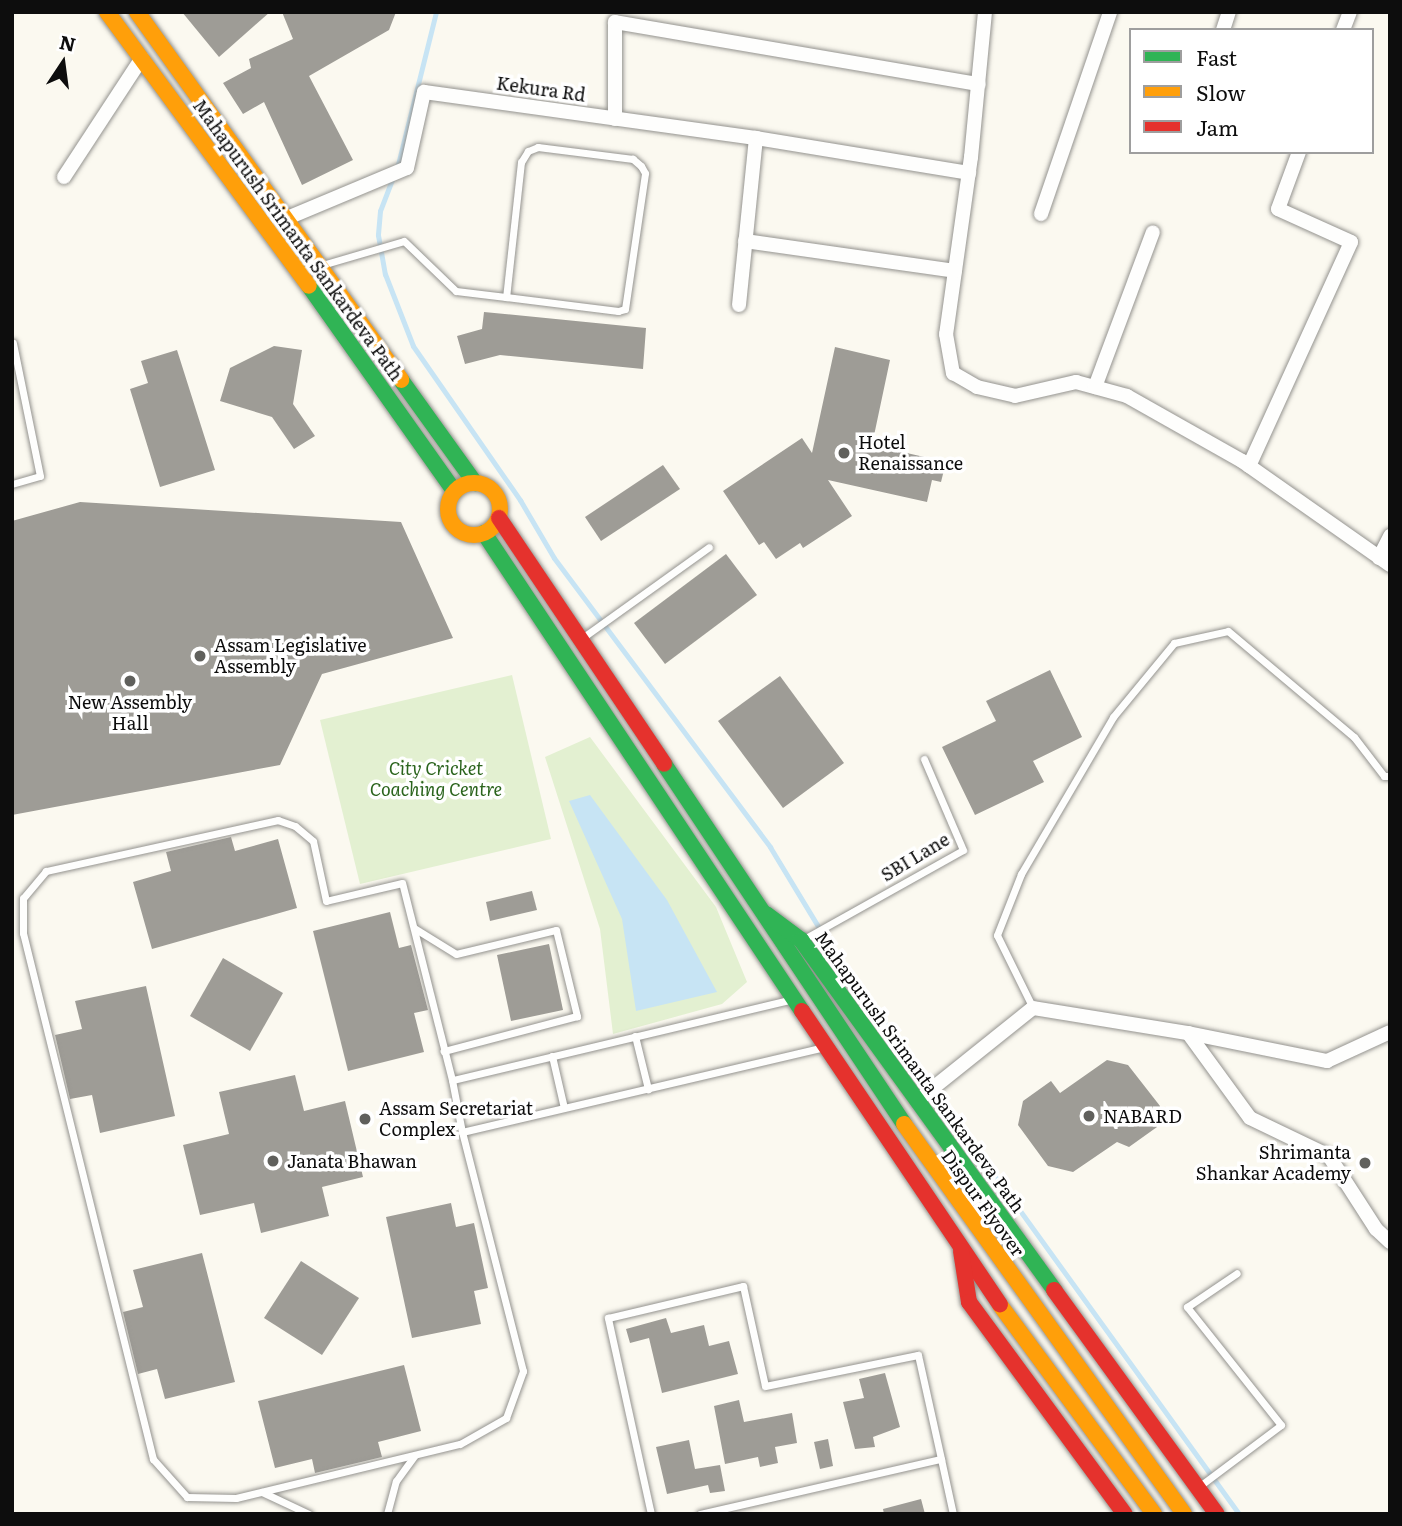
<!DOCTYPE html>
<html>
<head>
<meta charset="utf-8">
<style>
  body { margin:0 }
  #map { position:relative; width:1402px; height:1526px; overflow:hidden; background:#fbf9f0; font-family:Literata,serif }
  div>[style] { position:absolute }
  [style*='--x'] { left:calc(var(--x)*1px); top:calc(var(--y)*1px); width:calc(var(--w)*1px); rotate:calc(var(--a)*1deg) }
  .green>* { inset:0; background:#e3f0d1 }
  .water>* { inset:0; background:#c7e4f4 }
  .stream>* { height:5px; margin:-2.5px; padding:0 2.5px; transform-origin:2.5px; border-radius:2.5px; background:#c7e4f4 }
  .building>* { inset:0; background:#9e9c96 }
  .roads { filter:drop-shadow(0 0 2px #94938f) drop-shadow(0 0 2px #94938f) }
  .lane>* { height:7px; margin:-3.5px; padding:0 3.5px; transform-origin:3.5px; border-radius:3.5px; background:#fefefd }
  .street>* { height:14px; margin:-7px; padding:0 7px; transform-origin:7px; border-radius:7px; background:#fefefd }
  .fast>* { height:16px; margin:-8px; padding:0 8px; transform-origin:8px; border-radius:8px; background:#30b455 }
  .slow>* { height:16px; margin:-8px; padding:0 8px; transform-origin:8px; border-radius:8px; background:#ff9f0a }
  .slow>.ring { margin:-8px; padding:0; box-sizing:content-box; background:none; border:16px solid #ff9f0a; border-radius:50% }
  .jam>* { height:16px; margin:-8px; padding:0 8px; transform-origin:8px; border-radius:8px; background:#e5322d }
  .dots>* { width:19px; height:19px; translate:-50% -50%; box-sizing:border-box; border:4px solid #fff; border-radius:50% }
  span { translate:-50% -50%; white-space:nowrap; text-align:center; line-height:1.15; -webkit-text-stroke:7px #fff; paint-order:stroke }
  .street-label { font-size:18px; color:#0d0d0d }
  .poi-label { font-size:18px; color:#0d0d0d }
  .left { translate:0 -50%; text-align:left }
  .right { translate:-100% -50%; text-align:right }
  .park-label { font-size:18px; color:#2b641d; font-style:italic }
  .frame { position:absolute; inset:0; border:14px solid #0d0d0d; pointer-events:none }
  .legend { position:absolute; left:1129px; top:28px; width:245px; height:126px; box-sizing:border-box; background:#fff; border:2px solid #9e9e9e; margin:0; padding:9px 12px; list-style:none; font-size:21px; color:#0d0d0d }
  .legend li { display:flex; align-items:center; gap:14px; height:35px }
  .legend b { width:35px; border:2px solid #9e9e9e }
  .north { position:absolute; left:28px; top:28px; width:70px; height:70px; -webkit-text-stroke:5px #fff; paint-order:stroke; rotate:13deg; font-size:19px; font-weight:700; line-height:28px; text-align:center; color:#0d0d0d }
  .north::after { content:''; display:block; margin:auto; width:24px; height:32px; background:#0d0d0d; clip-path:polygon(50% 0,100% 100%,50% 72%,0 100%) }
</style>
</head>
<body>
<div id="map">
  <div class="green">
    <i style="clip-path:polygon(512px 675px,551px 839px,360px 884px,320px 720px)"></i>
    <i style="clip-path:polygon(590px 737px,716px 907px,747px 982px,722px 1004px,613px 1034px,600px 929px,545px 757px)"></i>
  </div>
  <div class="water">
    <i style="clip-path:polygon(590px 795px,667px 900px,717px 992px,636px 1011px,622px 919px,569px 801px)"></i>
  </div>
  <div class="stream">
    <i style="--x:436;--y:12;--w:157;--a:104"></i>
    <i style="--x:398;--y:164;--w:50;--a:111"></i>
    <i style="--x:380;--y:211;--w:24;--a:95"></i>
    <i style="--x:378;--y:235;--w:40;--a:80"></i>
    <i style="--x:385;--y:274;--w:77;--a:68.7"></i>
    <i style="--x:413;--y:346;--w:188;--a:55.2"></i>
    <i style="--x:520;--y:500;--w:67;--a:59.6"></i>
    <i style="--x:554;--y:558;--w:361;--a:53.2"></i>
    <i style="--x:770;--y:847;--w:127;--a:58.8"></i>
    <i style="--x:836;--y:956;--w:688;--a:54.16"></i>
  </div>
  <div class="building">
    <i style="clip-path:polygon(182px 12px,270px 12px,219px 57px)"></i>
    <i style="clip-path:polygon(282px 12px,396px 12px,389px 30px,309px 76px,353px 160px,302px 185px,264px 102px,243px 114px,223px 83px,251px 68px,249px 59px,293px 39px)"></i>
    <i style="clip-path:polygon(484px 312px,646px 328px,643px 369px,500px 355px,465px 364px,457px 336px,482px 329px)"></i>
    <i style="clip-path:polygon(274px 346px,302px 350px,293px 404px,315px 436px,294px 449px,272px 417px,220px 401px,230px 368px)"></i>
    <i style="clip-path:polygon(835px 347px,890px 360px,872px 445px,946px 462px,941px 482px,932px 480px,927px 502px,828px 480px,852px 516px,803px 548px,800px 543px,776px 559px,764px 542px,759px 545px,723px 491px,802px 438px,812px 453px)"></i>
    <i style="clip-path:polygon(177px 350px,215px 470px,160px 487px,130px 389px,148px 383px,141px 361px)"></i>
    <i style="clip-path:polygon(663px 465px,680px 489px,601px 541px,585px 517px)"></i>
    <i style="clip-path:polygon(80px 502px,401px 522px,453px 638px,322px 674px,280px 765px,12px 815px,12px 521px)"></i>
    <i style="clip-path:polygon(726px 554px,757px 595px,665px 664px,634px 623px)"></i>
    <i style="clip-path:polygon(1050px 670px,1082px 737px,1033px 761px,1044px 782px,975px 815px,942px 747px,996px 721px,986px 701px)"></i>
    <i style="clip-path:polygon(780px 676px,844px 763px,783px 808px,718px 721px)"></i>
    <i style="clip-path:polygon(231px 837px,235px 851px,278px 839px,297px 908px,152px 949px,133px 882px,171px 871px,166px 852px)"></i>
    <i style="clip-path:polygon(532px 891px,537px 910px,490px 921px,486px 902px)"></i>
    <i style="clip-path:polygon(390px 912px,399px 948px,411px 945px,428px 1010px,414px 1013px,424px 1052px,348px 1071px,313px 931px)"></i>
    <i style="clip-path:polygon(549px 944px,563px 1010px,511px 1021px,497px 955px)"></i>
    <i style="clip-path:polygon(223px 958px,283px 993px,250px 1051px,190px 1016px)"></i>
    <i style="clip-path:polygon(146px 986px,175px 1116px,100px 1133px,92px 1095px,70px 1099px,55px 1035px,82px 1029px,75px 1001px)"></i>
    <i style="clip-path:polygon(1107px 1060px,1128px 1065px,1160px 1106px,1157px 1127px,1129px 1147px,1117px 1142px,1073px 1172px,1048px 1166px,1018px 1125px,1023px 1101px,1051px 1081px,1060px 1093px)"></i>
    <i style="clip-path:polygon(295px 1075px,304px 1111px,345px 1101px,363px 1177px,322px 1187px,329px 1216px,261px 1233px,254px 1203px,200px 1215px,183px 1145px,229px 1134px,219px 1092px)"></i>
    <i style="clip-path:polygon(451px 1203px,456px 1227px,474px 1223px,488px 1288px,474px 1291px,481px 1324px,412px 1338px,386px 1217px)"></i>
    <i style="clip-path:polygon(202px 1253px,235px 1382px,165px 1399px,157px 1369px,138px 1374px,123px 1312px,143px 1307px,133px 1270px)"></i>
    <i style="clip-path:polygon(301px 1261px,359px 1298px,322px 1355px,264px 1318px)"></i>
    <i style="clip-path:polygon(666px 1318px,671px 1333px,704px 1325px,709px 1346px,729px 1341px,738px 1374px,662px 1393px,649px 1338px,630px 1343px,626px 1329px)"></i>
    <i style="clip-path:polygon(404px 1365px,421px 1431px,378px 1442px,382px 1457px,315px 1473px,312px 1459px,275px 1468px,258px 1401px)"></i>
    <i style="clip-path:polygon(885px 1373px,900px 1427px,873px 1437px,875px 1447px,855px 1449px,843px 1402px,864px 1398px,859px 1379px)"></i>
    <i style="clip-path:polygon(739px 1400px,744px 1422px,792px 1413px,797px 1443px,775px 1447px,778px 1463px,760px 1467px,758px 1457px,725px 1464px,714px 1406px)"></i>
    <i style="clip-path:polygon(828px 1439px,833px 1466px,820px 1469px,814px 1442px)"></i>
    <i style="clip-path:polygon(689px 1440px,695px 1469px,720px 1465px,725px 1491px,710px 1493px,708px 1485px,667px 1494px,656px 1447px)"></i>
    <i style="clip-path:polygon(921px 1499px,925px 1514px,884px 1514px,883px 1509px)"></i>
  </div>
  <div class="roads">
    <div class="lane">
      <i style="--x:322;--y:265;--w:85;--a:-16.3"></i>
      <i style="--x:404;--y:241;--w:72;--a:43.9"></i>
      <i style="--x:456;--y:291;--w:50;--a:6.8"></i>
      <i style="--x:506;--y:297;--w:113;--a:7.1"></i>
      <i style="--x:618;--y:311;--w:7;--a:-16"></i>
      <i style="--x:625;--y:309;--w:137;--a:-81.6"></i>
      <i style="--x:645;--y:173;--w:8;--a:-120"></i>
      <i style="--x:641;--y:166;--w:11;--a:-139"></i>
      <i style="--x:633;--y:159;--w:96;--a:-172.8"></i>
      <i style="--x:538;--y:147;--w:11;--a:158"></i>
      <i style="--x:528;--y:151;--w:13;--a:122"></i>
      <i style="--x:521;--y:162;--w:136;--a:96.3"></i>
      <i style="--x:12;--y:484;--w:29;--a:-16"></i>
      <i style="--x:40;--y:476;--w:136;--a:-101.5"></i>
      <i style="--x:582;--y:638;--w:156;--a:-35.6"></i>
      <i style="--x:414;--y:928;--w:49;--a:31.8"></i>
      <i style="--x:456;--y:954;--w:103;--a:-13.5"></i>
      <i style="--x:556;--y:930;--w:89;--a:76.3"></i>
      <i style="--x:577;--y:1016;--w:138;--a:165.3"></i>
      <i style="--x:802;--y:940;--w:184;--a:-29.2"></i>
      <i style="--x:963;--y:850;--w:99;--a:-113.2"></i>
      <i style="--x:789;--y:1000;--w:346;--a:166.6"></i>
      <i style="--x:452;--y:1080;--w:53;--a:79.1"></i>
      <i style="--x:462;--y:1132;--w:369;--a:-13.2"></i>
      <i style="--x:1033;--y:1008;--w:81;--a:-116.3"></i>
      <i style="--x:997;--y:935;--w:66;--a:-68.5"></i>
      <i style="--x:1021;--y:874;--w:182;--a:-59.6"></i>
      <i style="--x:1113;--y:717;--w:96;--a:-50.5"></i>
      <i style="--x:1174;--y:643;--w:55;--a:-12.5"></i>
      <i style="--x:1228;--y:631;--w:165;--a:40.1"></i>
      <i style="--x:1354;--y:737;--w:49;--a:52.4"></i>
      <i style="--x:1384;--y:776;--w:6;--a:0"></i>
      <i style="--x:635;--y:1036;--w:55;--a:76.2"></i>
      <i style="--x:552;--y:1056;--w:53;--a:77"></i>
      <i style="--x:452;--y:1080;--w:203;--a:-104.2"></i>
      <i style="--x:402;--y:883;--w:78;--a:166.7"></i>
      <i style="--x:326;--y:901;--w:61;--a:-102.2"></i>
      <i style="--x:313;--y:841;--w:23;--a:-140"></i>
      <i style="--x:295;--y:826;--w:18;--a:-161"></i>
      <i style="--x:278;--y:820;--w:238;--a:167.6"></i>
      <i style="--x:46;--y:871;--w:35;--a:130"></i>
      <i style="--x:23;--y:898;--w:35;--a:90"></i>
      <i style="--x:23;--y:933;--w:542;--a:76.12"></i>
      <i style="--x:153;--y:1459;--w:51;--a:48.2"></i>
      <i style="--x:187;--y:1497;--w:49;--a:1.2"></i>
      <i style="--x:236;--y:1498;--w:230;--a:-13.6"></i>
      <i style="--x:460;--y:1444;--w:53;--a:-29.5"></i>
      <i style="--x:506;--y:1418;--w:50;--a:-70.1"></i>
      <i style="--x:523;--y:1371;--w:247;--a:-104.3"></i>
      <i style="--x:1201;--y:1485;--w:100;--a:-36.9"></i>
      <i style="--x:1281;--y:1425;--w:151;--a:-128.5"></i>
      <i style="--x:1187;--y:1307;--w:60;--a:-34.2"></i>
      <i style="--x:262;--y:1492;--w:52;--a:25.1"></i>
      <i style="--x:387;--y:1514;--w:34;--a:-75"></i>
      <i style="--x:396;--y:1481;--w:32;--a:-54"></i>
      <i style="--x:651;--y:1514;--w:201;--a:-102.4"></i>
      <i style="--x:608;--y:1318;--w:139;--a:-13.3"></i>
      <i style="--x:743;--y:1286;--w:102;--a:77.6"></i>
      <i style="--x:765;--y:1386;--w:156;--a:-11.5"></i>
      <i style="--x:918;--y:1355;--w:107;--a:77.5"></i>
      <i style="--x:700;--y:1514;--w:247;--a:-12.9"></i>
      <i style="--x:941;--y:1459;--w:56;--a:77.7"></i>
    </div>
    <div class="street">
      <i style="--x:985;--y:12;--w:146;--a:95.5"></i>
      <i style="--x:971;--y:157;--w:179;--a:98"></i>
      <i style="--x:946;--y:334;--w:40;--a:80"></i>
      <i style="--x:953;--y:373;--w:28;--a:30"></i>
      <i style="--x:977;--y:387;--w:39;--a:13"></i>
      <i style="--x:1015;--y:396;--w:63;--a:-12.9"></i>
      <i style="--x:1076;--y:382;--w:53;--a:15.4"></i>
      <i style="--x:1127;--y:396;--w:132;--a:29.5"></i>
      <i style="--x:1242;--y:461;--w:181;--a:35.1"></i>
      <i style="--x:1223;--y:30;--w:19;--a:-72"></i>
      <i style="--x:1343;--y:30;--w:19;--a:-69"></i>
      <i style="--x:615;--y:119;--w:97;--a:-90"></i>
      <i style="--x:615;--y:22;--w:369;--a:9.7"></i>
      <i style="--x:64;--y:177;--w:142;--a:-56.8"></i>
      <i style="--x:1041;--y:214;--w:213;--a:-71.1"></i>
      <i style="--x:285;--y:219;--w:132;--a:-22.7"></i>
      <i style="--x:407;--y:168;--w:78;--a:-77.4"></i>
      <i style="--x:424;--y:92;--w:335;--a:7.9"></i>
      <i style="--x:745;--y:241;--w:212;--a:8.1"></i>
      <i style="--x:739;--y:305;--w:168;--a:-84.2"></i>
      <i style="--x:756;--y:138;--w:216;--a:9.3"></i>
      <i style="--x:1095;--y:387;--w:165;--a:-69.5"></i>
      <i style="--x:1249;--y:466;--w:246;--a:-65.5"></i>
      <i style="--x:1351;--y:242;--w:80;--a:-155.7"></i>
      <i style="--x:1278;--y:209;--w:61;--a:-69.8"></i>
      <i style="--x:1379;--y:558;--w:25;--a:-63"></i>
      <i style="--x:1188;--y:1033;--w:142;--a:11.4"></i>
      <i style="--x:1327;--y:1061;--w:69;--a:-24.7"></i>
      <i style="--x:918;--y:1100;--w:147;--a:-38.7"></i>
      <i style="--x:1033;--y:1008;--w:157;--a:9.2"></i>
      <i style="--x:1188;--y:1033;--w:105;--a:53.9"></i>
      <i style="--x:1250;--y:1118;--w:88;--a:25.7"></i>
      <i style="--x:1329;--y:1156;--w:87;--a:57.2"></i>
      <i style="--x:1376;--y:1229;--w:19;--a:43"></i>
    </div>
    <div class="fast">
      <i style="--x:309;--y:286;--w:252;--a:54.7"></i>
      <i style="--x:401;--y:380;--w:127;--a:54.3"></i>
      <i style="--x:484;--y:533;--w:574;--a:56.37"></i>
      <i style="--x:664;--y:764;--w:433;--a:56.3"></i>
      <i style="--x:766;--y:914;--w:44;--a:36.6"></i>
      <i style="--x:801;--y:940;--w:432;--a:54.1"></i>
    </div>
    <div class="slow">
      <i style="--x:107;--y:12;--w:340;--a:53.6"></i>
      <i style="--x:137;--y:12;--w:453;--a:54.3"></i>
      <i class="ring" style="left:448px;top:483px;width:36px;height:36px"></i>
      <i style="--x:904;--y:1124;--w:480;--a:54.3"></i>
      <i style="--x:1000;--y:1305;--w:260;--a:53.6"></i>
    </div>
    <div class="jam">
      <i style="--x:499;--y:518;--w:296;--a:56.1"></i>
      <i style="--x:802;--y:1011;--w:354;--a:56"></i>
      <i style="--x:961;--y:1251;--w:52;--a:81.1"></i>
      <i style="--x:969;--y:1302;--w:263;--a:53.7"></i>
      <i style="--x:1054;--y:1290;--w:277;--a:54"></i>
    </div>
  </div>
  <div class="dots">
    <i style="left:844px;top:453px;background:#60605c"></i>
    <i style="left:200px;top:656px;background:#60605c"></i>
    <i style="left:130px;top:681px;background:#60605c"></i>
    <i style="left:1089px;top:1116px;background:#60605c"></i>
    <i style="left:365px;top:1119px;background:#60605c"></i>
    <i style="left:273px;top:1161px;background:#60605c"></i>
    <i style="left:1365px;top:1163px;background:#60605c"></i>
  </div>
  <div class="street-label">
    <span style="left:541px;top:89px;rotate:8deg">Kekura Rd</span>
    <span style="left:298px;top:240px;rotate:54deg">Mahapurush Srimanta Sankardeva Path</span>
    <span style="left:915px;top:857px;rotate:-31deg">SBI Lane</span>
    <span style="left:920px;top:1072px;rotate:54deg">Mahapurush Srimanta Sankardeva Path</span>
    <span style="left:983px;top:1203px;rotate:54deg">Dispur Flyover</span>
  </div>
  <div class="poi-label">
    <span class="left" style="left:858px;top:453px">Hotel<br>Renaissance</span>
    <span class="left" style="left:214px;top:656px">Assam Legislative<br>Assembly</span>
    <span style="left:130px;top:713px">New Assembly<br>Hall</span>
    <span class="left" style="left:379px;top:1119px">Assam Secretariat<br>Complex</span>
    <span class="left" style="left:1103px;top:1116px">NABARD</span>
    <span class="right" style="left:1351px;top:1163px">Shrimanta<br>Shankar Academy</span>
    <span class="left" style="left:287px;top:1161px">Janata Bhawan</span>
  </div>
  <div class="park-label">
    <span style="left:436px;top:779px">City Cricket<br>Coaching Centre</span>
  </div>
  <div class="frame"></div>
  <ul class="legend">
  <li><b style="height:9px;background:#30b455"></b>Fast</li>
  <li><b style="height:9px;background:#ff9f0a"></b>Slow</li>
  <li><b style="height:9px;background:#e5322d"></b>Jam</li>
  </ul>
  <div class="north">N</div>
</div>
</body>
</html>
